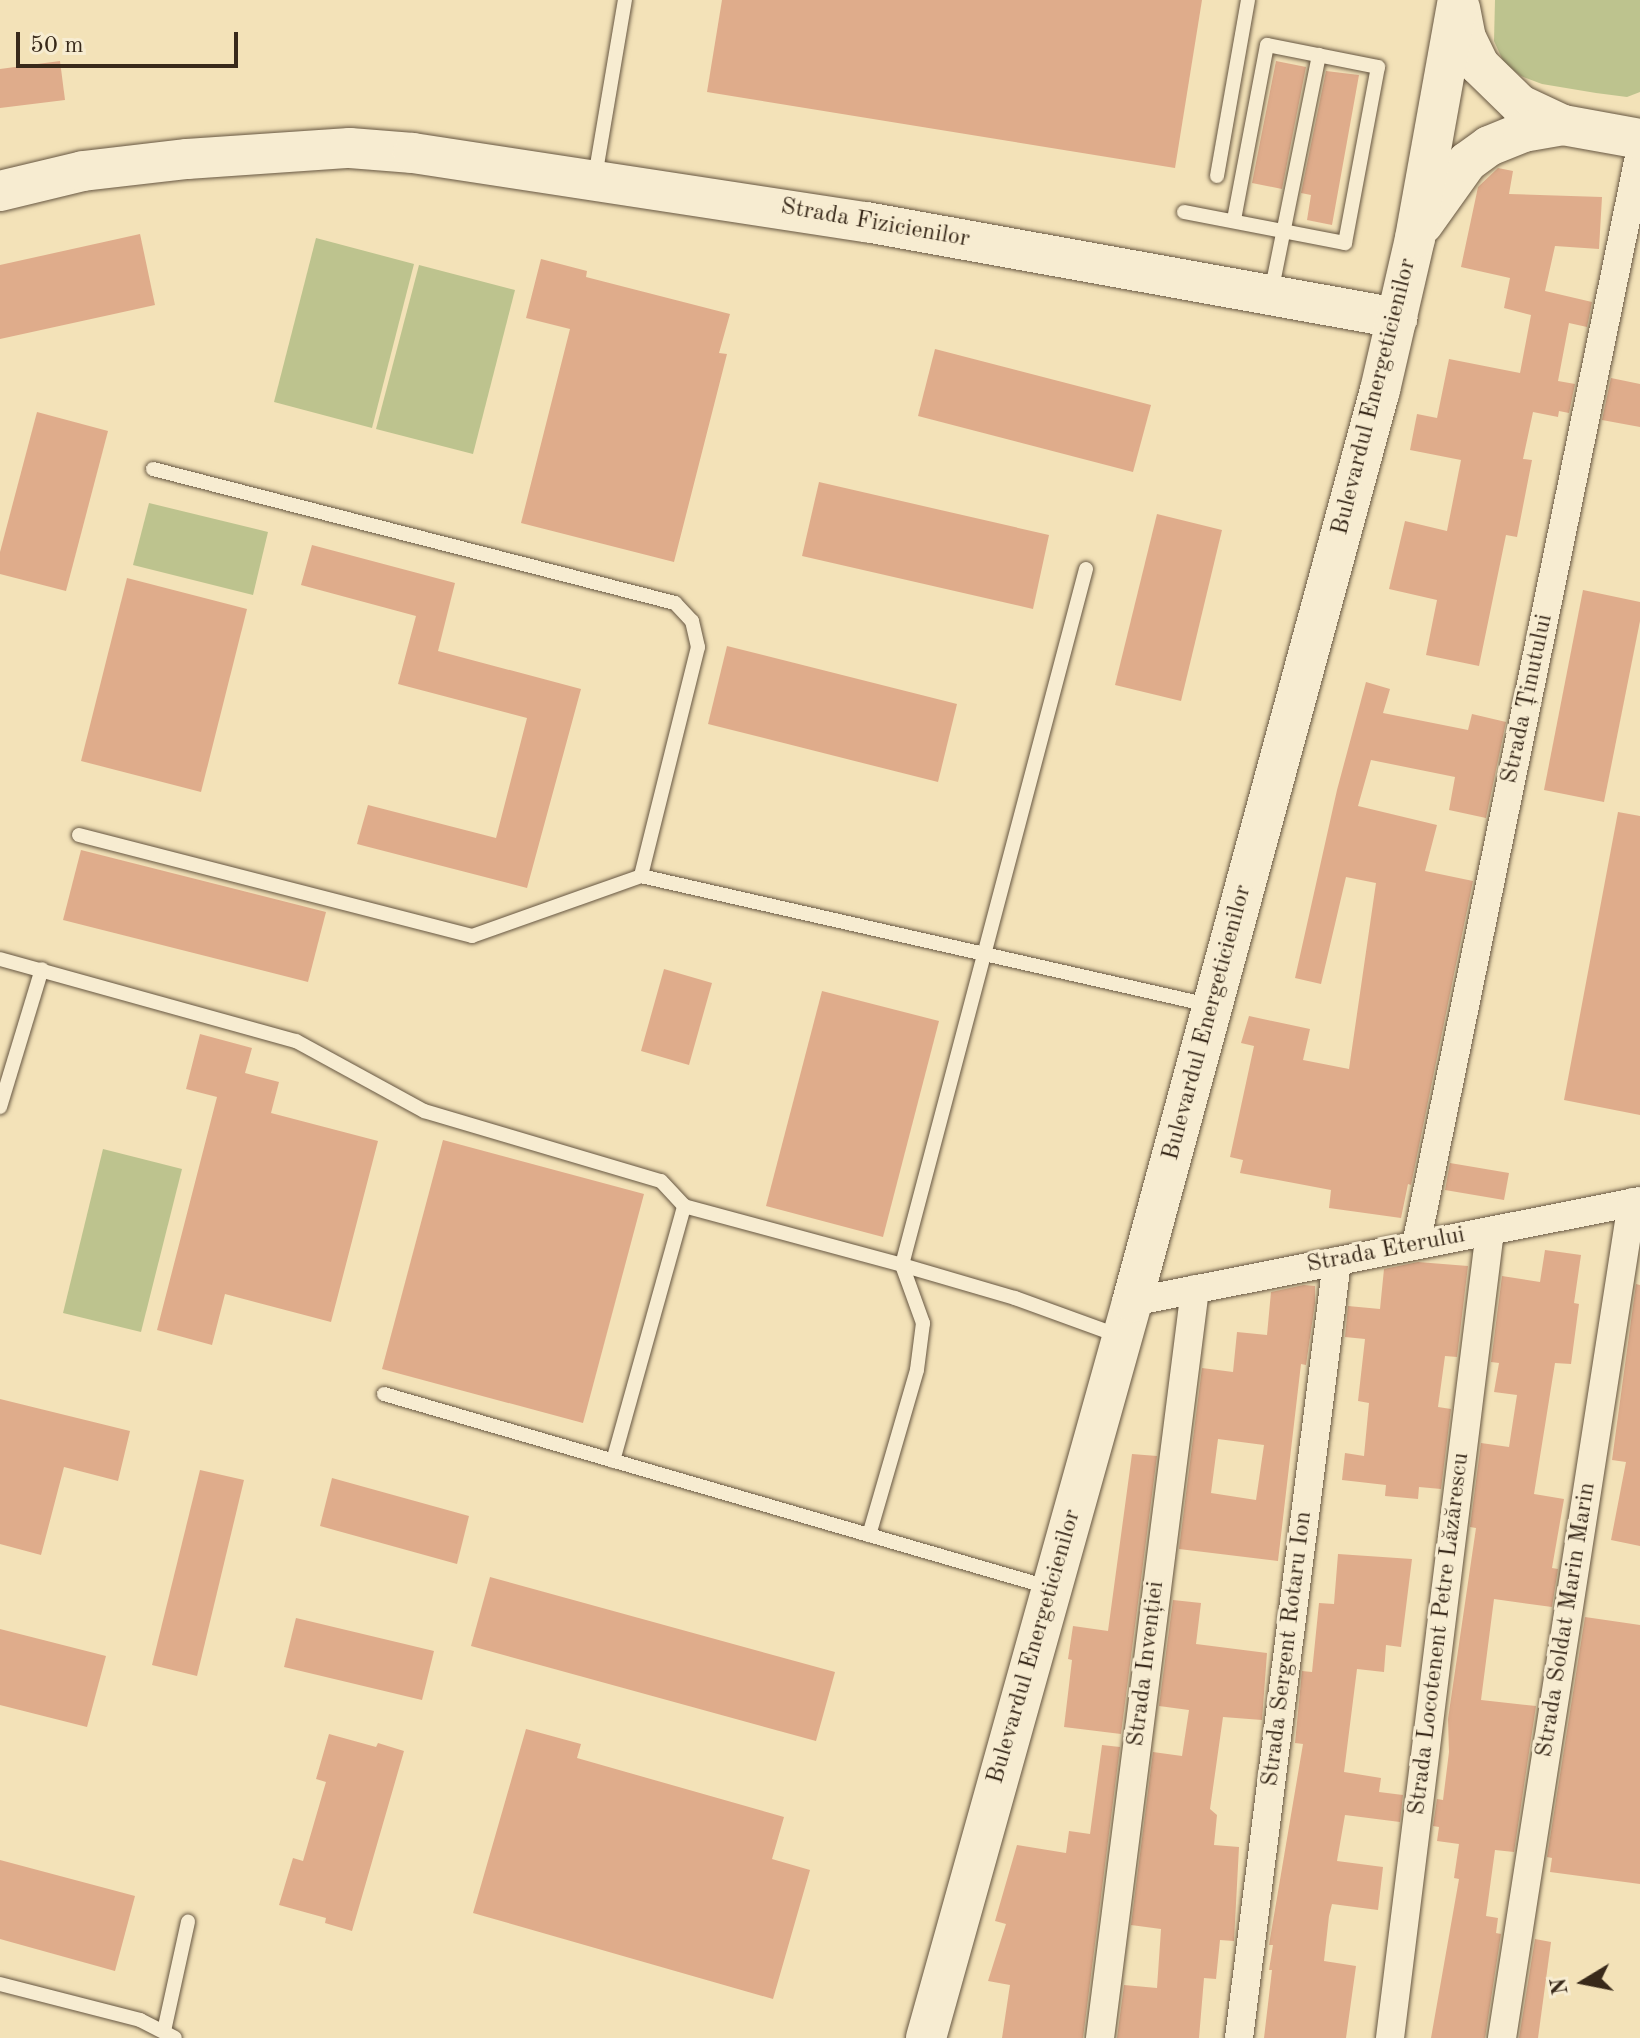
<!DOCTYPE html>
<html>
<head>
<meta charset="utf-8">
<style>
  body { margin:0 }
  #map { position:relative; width:1640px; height:2038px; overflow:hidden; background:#f3e2b8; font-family:"Old Standard TT",serif }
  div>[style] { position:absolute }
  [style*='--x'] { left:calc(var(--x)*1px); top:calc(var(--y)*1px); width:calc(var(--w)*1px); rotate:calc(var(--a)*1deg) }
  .green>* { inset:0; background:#bdc38e }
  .building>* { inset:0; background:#dfac8b }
  .roads { filter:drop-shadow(0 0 2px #675742) drop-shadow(0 0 2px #675742) }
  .lane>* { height:14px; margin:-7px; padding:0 7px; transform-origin:7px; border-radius:7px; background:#f7ecd1 }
  .street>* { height:28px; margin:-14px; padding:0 14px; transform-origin:14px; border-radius:14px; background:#f7ecd1 }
  .secondary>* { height:40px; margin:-20px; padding:0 20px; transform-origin:20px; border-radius:20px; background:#f7ecd1 }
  span { translate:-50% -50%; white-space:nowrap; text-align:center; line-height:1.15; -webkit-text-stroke:6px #f7ecd1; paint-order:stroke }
  .street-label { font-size:24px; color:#38291a }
  .north { position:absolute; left:1544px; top:1942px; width:80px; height:80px; -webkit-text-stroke:6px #f7ecd1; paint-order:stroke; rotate:260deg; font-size:22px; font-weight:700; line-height:32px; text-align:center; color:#38291a }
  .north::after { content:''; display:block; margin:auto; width:28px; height:36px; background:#38291a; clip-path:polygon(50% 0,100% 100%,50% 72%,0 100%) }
  .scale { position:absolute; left:16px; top:32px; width:222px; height:36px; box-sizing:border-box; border:4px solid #38291a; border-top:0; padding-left:10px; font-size:24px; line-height:28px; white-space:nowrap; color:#38291a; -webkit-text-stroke:6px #f7ecd1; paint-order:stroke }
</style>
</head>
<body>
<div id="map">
  <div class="green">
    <i style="clip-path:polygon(1495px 0,1640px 0,1640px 92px,1627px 97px,1596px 93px,1542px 84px,1521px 76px,1504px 63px,1494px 41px)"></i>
    <i style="clip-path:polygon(316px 238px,414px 264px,372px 428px,274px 402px)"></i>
    <i style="clip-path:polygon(419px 265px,515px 290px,473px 454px,376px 429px)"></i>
    <i style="clip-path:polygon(149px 503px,268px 532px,253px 595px,133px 565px)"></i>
    <i style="clip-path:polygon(103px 1149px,182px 1169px,141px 1332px,63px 1313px)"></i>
  </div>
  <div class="building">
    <i style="clip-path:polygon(722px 0,1202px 0,1175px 168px,707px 92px)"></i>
    <i style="clip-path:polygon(60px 61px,65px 100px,0 108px,0 69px)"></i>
    <i style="clip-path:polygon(1276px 61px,1306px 67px,1282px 189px,1252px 183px)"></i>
    <i style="clip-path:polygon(1326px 71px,1359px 75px,1332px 225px,1307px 220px,1311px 195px,1301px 193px)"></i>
    <i style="clip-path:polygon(1498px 168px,1513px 171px,1509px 194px,1602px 197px,1599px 249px,1555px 246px,1545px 291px,1592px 302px,1587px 327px,1569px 323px,1558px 381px,1575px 384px,1569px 413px,1559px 411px,1558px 417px,1533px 412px,1523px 459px,1532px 460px,1517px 537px,1506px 535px,1479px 666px,1426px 655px,1437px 600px,1389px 589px,1405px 521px,1447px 531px,1461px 460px,1410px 450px,1417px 414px,1437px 418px,1449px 359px,1520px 373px,1531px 315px,1504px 308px,1510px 278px,1461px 267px,1478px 187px)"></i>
    <i style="clip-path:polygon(140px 234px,155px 305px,0 339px,0 265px)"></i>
    <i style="clip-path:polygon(541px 259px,587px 271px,586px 277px,730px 314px,719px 353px,727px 354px,674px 562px,521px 523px,570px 329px,526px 318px)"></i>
    <i style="clip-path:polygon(935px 349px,1151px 405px,1133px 472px,918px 416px)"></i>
    <i style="clip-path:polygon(1611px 378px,1640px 384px,1640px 427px,1602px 420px)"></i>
    <i style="clip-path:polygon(37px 412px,108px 431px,66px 591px,0 574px,0 552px)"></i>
    <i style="clip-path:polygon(819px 482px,1049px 535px,1033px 609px,802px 556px)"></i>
    <i style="clip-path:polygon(1157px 514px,1222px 530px,1181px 701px,1115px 685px)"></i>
    <i style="clip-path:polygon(312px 545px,455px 583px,438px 651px,581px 689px,527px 888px,357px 844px,368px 805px,496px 838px,527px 718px,398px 684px,416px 616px,301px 585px)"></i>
    <i style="clip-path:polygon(127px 578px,247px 609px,201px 792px,81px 761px)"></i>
    <i style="clip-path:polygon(1583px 590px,1640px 602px,1640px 621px,1604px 802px,1544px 790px)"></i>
    <i style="clip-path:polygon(727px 646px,957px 704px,938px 782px,708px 724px)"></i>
    <i style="clip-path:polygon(1366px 682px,1390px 689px,1383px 713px,1468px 730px,1472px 714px,1506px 722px,1486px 818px,1449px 810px,1455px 777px,1371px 760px,1358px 806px,1437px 825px,1425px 871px,1473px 881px,1411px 1185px,1408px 1184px,1401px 1218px,1329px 1208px,1331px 1190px,1240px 1173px,1243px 1160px,1230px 1157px,1254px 1046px,1241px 1043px,1249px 1016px,1310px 1029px,1303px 1060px,1349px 1069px,1376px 883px,1346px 877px,1321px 984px,1295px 978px,1337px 790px)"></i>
    <i style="clip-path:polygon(1618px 812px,1640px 816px,1640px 1115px,1564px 1100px)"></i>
    <i style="clip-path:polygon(81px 850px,326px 912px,308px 982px,63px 920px)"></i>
    <i style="clip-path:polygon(664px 969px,712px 983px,689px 1065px,641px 1051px)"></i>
    <i style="clip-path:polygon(822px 991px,939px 1021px,883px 1237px,766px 1206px)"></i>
    <i style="clip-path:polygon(200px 1034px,252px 1048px,245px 1073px,279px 1082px,271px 1113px,378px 1141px,331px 1322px,225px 1294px,212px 1345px,157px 1330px,217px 1097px,186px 1089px)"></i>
    <i style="clip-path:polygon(443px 1140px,644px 1194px,583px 1423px,382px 1369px)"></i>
    <i style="clip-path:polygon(1450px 1163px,1509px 1173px,1504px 1200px,1445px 1190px)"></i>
    <i style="clip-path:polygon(1545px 1250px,1581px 1255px,1574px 1303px,1579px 1304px,1571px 1364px,1555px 1363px,1534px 1494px,1564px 1499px,1552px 1568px,1558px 1569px,1552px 1607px,1494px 1599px,1481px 1700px,1536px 1706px,1514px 1852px,1495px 1850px,1486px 1916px,1498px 1918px,1496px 1933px,1501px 1934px,1485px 2038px,1431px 2038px,1459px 1879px,1454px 1878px,1459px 1844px,1437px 1841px,1439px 1827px,1433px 1826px,1437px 1799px,1443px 1800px,1449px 1752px,1448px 1719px,1476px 1528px,1470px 1527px,1481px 1443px,1509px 1447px,1517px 1395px,1494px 1392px,1499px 1363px,1491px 1362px,1502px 1276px,1540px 1282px)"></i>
    <i style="clip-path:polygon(1418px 1262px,1468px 1266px,1457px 1357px,1445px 1356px,1438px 1407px,1451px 1409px,1441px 1489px,1419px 1487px,1418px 1499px,1385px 1496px,1386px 1485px,1342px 1480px,1345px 1453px,1364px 1456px,1369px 1403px,1358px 1401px,1365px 1339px,1345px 1337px,1348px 1306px,1380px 1309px,1384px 1269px)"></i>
    <i style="clip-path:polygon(1636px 1284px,1640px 1285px,1640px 1546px,1611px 1540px,1626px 1462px,1612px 1460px)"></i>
    <i style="clip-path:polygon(evenodd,1304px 1285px,1315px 1286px,1315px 1303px,1306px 1365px,1301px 1364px,1278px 1561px,1179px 1549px,1202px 1368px,1233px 1372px,1237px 1332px,1267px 1335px,1271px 1292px,1304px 1285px,1218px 1439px,1264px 1445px,1256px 1500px,1211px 1493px,1218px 1439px)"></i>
    <i style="clip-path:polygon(0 1399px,130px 1431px,118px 1481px,64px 1467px,41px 1555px,0 1544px)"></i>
    <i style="clip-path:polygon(1132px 1454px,1157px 1456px,1121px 1734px,1064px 1727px,1072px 1660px,1068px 1659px,1073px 1626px,1108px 1631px)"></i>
    <i style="clip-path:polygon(200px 1470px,244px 1480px,197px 1676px,152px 1665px)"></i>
    <i style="clip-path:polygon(332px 1478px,469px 1516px,457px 1564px,320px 1526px)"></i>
    <i style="clip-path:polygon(1338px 1554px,1412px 1559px,1401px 1647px,1386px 1645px,1384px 1672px,1357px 1669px,1344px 1772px,1381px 1778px,1379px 1792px,1403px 1795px,1400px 1822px,1345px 1815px,1337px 1861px,1383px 1867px,1378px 1910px,1332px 1904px,1329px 1916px,1324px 1961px,1356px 1966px,1346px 2038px,1264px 2038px,1272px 1970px,1269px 1970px,1273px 1945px,1269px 1945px,1303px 1744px,1295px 1743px,1302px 1671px,1312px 1672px,1319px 1603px,1334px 1604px)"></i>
    <i style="clip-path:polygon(490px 1577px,835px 1672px,816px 1741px,471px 1646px)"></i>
    <i style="clip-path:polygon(1173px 1600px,1201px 1603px,1196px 1644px,1267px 1653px,1262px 1720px,1223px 1717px,1210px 1809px,1217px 1815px,1214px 1845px,1239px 1847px,1234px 1941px,1220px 1940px,1216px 1979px,1204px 1978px,1199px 2038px,1117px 2038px,1124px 1985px,1157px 1988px,1161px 1929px,1131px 1925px,1153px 1752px,1182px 1756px,1189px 1710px,1159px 1706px)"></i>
    <i style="clip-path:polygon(1585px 1617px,1640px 1625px,1640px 1884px,1550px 1872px,1552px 1858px,1547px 1857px)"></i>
    <i style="clip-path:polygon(296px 1618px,434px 1651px,422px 1700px,284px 1667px)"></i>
    <i style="clip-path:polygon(0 1629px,106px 1656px,87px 1727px,0 1705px)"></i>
    <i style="clip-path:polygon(526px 1729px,581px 1744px,577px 1758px,784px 1817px,772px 1859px,810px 1870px,773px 1999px,473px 1913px)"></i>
    <i style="clip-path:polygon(329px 1734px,376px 1747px,378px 1743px,404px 1751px,352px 1931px,325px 1923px,326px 1918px,279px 1905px,293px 1858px,303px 1861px,326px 1782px,316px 1779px)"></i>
    <i style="clip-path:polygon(1102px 1745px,1120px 1747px,1083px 2038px,1002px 2038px,1010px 1985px,988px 1981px,1006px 1924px,995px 1921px,1017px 1845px,1066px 1853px,1069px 1831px,1090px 1834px)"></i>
    <i style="clip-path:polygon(0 1860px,135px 1896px,115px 1971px,0 1939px)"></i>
    <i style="clip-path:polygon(1535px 1939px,1551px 1942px,1538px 2038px,1519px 2038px)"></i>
  </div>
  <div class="roads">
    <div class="lane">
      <i style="--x:1217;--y:176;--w:179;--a:-80"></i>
      <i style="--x:595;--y:177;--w:180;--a:-80.4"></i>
      <i style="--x:1184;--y:212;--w:164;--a:10.9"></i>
      <i style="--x:1345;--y:243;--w:179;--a:-79.4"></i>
      <i style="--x:1378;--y:67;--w:113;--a:-168.8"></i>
      <i style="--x:1267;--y:45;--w:178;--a:100.7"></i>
      <i style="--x:1271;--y:293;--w:243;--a:-78.6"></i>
      <i style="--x:153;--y:469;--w:539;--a:14.4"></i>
      <i style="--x:675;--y:603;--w:25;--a:47"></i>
      <i style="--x:692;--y:621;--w:27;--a:77"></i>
      <i style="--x:698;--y:647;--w:236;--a:104"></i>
      <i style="--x:1086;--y:569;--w:720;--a:104.81"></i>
      <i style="--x:902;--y:1265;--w:118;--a:16.3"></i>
      <i style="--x:1015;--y:1298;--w:114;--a:20"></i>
      <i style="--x:79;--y:835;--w:406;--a:14.4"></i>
      <i style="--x:472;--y:936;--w:179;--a:-19.5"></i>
      <i style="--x:641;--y:876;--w:582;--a:12.8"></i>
      <i style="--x:0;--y:959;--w:307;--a:15.5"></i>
      <i style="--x:296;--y:1041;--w:146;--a:28.7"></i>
      <i style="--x:424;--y:1111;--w:247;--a:16.5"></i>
      <i style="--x:661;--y:1181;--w:34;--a:47"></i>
      <i style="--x:684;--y:1206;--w:226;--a:15.1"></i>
      <i style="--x:902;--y:1265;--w:62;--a:70.1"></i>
      <i style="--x:923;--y:1323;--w:47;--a:97.3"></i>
      <i style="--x:917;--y:1370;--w:172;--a:106.2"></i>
      <i style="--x:0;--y:1107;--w:144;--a:-73.1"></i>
      <i style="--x:384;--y:1394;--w:691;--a:16.21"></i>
      <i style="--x:613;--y:1461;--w:265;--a:-74.4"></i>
      <i style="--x:0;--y:1984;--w:145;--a:14.4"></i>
      <i style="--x:140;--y:2020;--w:39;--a:27"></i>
      <i style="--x:164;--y:2031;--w:112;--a:-77.6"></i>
    </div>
    <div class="street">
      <i style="--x:1416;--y:1245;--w:1116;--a:-78.42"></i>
      <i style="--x:1132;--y:1302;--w:518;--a:-11.24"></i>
      <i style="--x:1100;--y:2038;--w:755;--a:-82.77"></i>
      <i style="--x:1239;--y:2038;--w:783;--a:-82.81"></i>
      <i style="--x:1390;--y:2038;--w:813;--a:-82.94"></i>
      <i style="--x:1502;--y:2038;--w:846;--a:-81.16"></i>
    </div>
    <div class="secondary">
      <i style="--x:1460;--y:8;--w:31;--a:79"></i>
      <i style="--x:1466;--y:38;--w:30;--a:64"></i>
      <i style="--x:1479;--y:65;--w:57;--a:44.3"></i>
      <i style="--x:1520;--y:105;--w:47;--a:24.9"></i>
      <i style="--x:1563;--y:125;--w:78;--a:10.3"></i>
      <i style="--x:0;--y:191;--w:85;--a:-13.5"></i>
      <i style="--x:83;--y:171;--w:105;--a:-6.6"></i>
      <i style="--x:187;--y:159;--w:163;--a:-3.9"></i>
      <i style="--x:350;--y:148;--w:63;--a:4.5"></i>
      <i style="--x:413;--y:153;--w:458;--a:8.7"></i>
      <i style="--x:866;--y:222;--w:540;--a:10.25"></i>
      <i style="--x:1423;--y:224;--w:76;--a:-54.6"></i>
      <i style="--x:1467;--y:162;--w:27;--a:-36"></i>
      <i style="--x:1489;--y:146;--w:37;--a:-22"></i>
      <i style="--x:1523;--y:132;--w:41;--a:-9.9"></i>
      <i style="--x:926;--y:2038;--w:764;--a:-74.36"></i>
      <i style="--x:1132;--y:1302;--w:945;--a:-74.79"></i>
      <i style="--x:1380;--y:390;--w:156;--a:-77"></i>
      <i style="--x:1415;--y:238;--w:242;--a:-79.8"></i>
    </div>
  </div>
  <div class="street-label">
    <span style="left:875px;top:224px;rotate:10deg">Strada Fizicienilor</span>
    <span style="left:1375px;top:397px;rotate:-76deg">Bulevardul Energeticienilor</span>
    <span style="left:1528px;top:699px;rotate:-78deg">Strada Ținutului</span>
    <span style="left:1208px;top:1023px;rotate:-75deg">Bulevardul Energeticienilor</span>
    <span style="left:1386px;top:1251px;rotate:-11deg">Strada Eterului</span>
    <span style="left:1567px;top:1620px;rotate:-81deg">Strada Soldat Marin Marin</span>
    <span style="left:1440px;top:1634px;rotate:-83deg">Strada Locotenent Petre Lăzărescu</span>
    <span style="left:1035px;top:1647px;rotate:-74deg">Bulevardul Energeticienilor</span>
    <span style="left:1288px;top:1649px;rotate:-83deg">Strada Sergent Rotaru Ion</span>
    <span style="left:1147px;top:1664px;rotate:-83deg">Strada Invenției</span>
  </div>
  <div class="north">N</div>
  <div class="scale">50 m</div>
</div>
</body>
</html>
